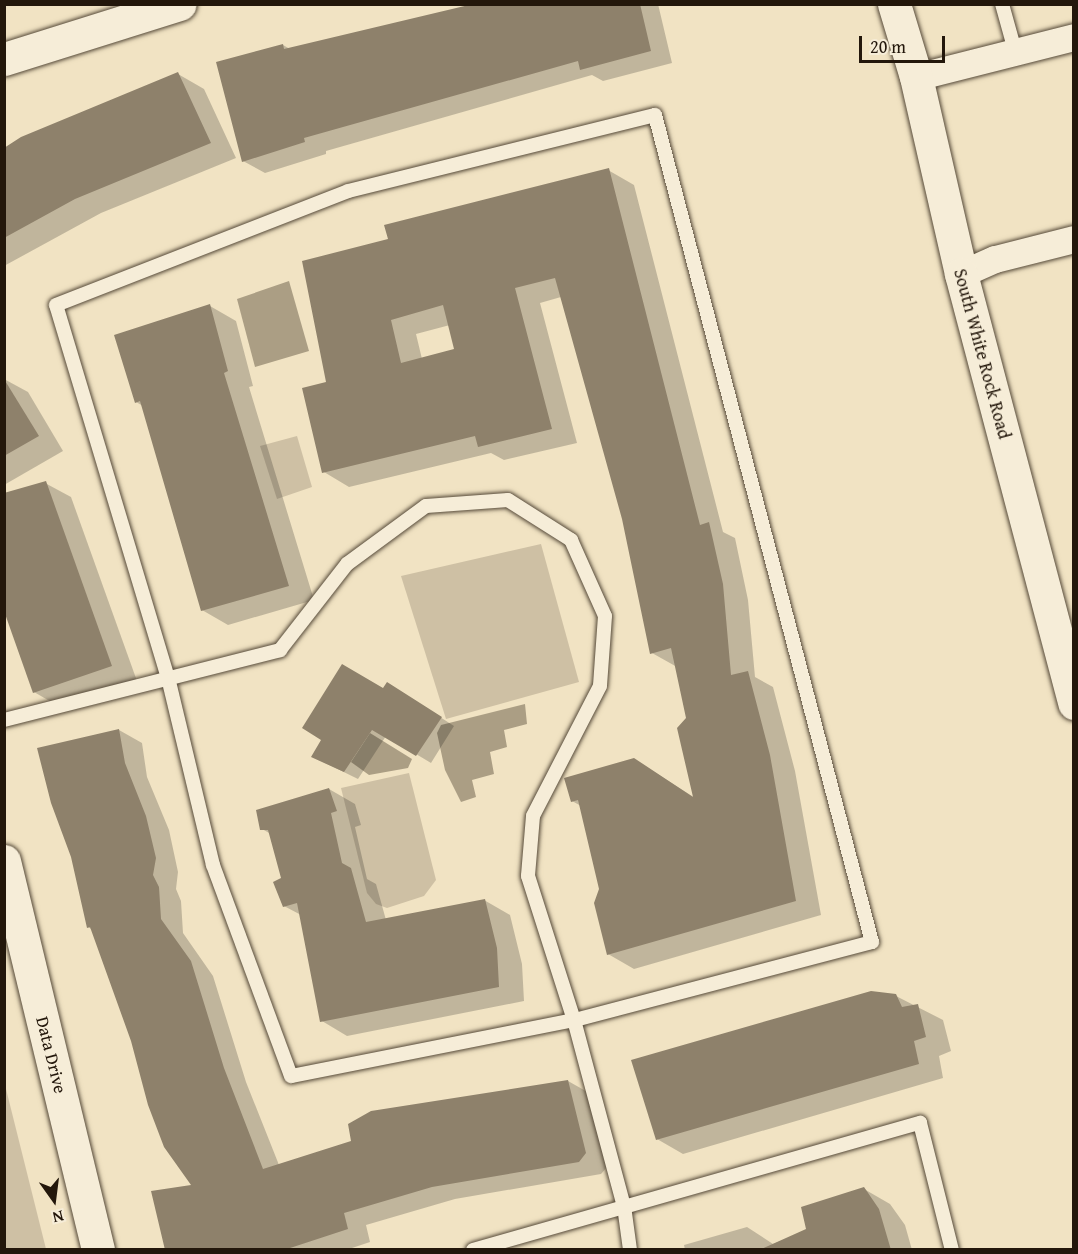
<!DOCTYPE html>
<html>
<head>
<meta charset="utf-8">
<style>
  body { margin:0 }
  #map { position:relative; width:1078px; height:1254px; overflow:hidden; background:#f1e3c3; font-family:"Gentium Book Plus",serif }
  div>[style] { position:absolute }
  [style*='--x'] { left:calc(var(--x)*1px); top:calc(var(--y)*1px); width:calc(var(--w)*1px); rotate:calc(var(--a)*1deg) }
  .green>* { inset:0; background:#cec0a4 }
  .water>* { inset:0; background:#ab9e84 }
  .shadow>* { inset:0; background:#0003 }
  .building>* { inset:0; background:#8e816b }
  .roads { filter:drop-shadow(0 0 2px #564a39) drop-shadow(0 0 2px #564a39) }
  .service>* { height:14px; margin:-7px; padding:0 7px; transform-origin:7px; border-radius:7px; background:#f6edd8 }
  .minor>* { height:27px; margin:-13.5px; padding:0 13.5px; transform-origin:13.5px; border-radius:13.5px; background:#f6edd8 }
  .tertiary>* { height:33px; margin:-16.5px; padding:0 16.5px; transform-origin:16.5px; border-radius:16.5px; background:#f6edd8 }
  .secondary>* { height:33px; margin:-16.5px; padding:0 16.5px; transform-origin:16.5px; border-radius:16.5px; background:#f6edd8 }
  span { translate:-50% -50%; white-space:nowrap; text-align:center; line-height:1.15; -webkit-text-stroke:6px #f6edd8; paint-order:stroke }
  .street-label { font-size:18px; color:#23170b }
  .frame { position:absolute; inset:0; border:6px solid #23170b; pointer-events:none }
  .north { position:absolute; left:24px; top:1170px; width:60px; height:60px; -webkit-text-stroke:4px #f6edd8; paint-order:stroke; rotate:166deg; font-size:16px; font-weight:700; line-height:24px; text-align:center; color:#23170b }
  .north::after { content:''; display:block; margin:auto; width:21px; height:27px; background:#23170b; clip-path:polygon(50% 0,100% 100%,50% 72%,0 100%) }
  .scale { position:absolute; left:859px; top:36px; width:86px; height:27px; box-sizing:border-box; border:3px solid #23170b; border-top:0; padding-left:8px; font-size:18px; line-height:21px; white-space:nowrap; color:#23170b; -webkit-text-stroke:4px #f6edd8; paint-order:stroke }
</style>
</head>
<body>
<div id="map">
  <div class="green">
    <i style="clip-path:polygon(297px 436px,312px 487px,277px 499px,260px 446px)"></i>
    <i style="clip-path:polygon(541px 544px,579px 682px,446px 719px,401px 576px)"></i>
    <i style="clip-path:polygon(409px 773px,436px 880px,424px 896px,387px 908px,376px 904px,367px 893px,341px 788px)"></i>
    <i style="clip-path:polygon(4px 1085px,5px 1085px,46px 1249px,5px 1249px)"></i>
  </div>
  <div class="water">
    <i style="clip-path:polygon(289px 281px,309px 351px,255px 367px,237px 299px)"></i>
    <i style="clip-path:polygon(525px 704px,527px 724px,504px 730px,507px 747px,490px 752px,494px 774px,472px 780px,476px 797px,461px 802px,445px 770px,437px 733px,441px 725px)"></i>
    <i style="clip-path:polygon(370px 733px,412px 759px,408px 768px,369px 775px,351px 762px)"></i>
  </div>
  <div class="shadow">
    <i style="clip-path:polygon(480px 4px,658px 4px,672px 63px,603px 81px,592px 75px,326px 151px,326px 154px,265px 173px,243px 161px,283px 45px,290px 49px)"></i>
    <i style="clip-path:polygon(178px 74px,204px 89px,236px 158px,101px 213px,4px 266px,4px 150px)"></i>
    <i style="clip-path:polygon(evenodd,608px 170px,634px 185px,723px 532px,735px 538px,748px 600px,755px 677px,773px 687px,795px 771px,821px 915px,634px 969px,608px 954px,600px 889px,581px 806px,572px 801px,634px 759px,695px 798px,688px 719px,677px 667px,652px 653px,623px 518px,561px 297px,540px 303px,577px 443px,504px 460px,491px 453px,349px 487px,324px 472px,328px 383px,390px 241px,608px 170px,450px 325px,456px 350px,422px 359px,416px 334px,450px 325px)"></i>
    <i style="clip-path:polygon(210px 306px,236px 321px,253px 386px,249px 387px,314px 600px,228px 625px,202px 610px,143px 406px,136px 402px)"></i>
    <i style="clip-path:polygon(4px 379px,28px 392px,63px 451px,4px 485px)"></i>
    <i style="clip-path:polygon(45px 483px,71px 497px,137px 681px,60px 707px,34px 692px)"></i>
    <i style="clip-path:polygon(384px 690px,401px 692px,454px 726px,431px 763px,386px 736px,358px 779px,313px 757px,323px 739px)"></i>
    <i style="clip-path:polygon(119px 730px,142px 743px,147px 777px,169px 830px,178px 872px,176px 889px,181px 901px,183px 933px,213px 976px,246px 1082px,279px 1165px,568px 1081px,591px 1094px,608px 1166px,601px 1174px,455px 1199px,366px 1225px,370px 1242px,346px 1250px,167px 1250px,193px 1186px,133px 1041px,93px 930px,88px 927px)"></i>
    <i style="clip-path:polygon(329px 789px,355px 804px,361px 825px,355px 827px,367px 879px,376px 884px,386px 920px,484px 900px,510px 915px,522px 964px,524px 1001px,347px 1036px,322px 1021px,301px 915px,284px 906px,283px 879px,271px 834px,262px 829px)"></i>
    <i style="clip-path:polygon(896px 996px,943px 1020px,951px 1051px,939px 1056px,943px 1078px,683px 1154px,657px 1139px)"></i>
    <i style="clip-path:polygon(864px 1189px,890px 1204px,905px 1225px,912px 1250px,685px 1250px,684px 1245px,747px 1227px,773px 1244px,808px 1230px)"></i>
  </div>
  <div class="building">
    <i style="clip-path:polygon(473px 4px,640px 4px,651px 51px,580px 70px,578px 61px,304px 138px,305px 142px,242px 162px,216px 62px,283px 44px,284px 49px)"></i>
    <i style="clip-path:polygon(178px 72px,211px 143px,75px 199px,4px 238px,4px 148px,21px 137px)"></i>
    <i style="clip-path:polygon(evenodd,609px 168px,700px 525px,709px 522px,723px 584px,731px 675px,748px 671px,770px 755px,796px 901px,607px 955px,594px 903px,599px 889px,578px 800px,571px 802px,564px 778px,634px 758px,693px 797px,677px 728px,686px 718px,671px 648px,650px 654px,622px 519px,555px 278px,515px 288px,552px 429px,478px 447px,475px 436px,322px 473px,302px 388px,326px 382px,302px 261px,388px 239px,384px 225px,609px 168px,443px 305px,454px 349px,401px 363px,391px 320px,443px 305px)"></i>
    <i style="clip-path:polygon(210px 304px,228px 371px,224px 373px,289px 586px,201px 611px,140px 401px,135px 403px,114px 335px)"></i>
    <i style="clip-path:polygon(4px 379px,39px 436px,4px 456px)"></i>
    <i style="clip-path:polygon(46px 481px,112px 666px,33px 693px,4px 611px,4px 493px)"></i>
    <i style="clip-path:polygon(342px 664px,383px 688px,387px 682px,442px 717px,416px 756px,372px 730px,344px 772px,311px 757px,321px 740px,302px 728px)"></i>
    <i style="clip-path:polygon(119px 729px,125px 763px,146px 816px,156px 858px,153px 875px,159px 887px,161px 919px,191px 961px,224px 1068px,263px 1169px,351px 1141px,348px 1124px,371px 1111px,568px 1080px,586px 1153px,579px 1162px,432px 1187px,344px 1213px,348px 1229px,284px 1250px,165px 1250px,151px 1191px,191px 1185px,164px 1147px,148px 1105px,131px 1041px,90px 927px,87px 928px,71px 857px,51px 803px,37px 748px)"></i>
    <i style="clip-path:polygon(329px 788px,337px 811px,331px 813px,342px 863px,351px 868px,366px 922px,485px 899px,497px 948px,499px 987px,320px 1022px,297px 903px,283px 907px,273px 882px,281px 878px,268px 830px,260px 830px,256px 810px)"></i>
    <i style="clip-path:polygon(871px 991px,896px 994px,902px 1007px,918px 1004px,926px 1037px,914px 1041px,919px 1064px,656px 1140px,631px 1060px)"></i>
    <i style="clip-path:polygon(864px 1187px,879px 1209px,891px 1250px,759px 1250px,806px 1229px,801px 1207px)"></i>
  </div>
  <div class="roads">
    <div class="service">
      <i style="--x:1002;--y:4;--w:49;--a:74.5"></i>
      <i style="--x:655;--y:115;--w:855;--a:75.3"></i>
      <i style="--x:872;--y:942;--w:308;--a:165.3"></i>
      <i style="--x:574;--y:1020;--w:288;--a:168.8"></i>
      <i style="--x:291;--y:1076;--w:225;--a:-110.3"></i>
      <i style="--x:213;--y:865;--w:192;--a:-103.5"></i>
      <i style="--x:168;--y:678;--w:389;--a:-106.7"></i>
      <i style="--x:56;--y:305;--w:313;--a:-21.3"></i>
      <i style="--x:348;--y:191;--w:316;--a:-13.9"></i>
      <i style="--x:4;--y:720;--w:285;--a:-14.2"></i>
      <i style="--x:280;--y:650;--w:109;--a:-52.1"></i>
      <i style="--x:347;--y:564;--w:98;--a:-36.3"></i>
      <i style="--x:426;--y:506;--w:82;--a:-4.2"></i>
      <i style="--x:508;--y:500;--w:75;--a:32.4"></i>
      <i style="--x:571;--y:540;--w:83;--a:65.9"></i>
      <i style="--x:605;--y:616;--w:70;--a:94.1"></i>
      <i style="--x:600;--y:686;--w:146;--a:117.3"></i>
      <i style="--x:533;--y:816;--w:60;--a:94.8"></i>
      <i style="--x:528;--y:876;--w:151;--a:72.3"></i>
      <i style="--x:574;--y:1020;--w:193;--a:75"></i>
      <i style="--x:624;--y:1206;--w:44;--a:82.2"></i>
      <i style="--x:473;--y:1250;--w:465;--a:-15.9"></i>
      <i style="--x:920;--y:1123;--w:131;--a:75.9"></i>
    </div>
    <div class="minor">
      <i style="--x:916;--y:77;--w:163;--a:-14.2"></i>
      <i style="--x:961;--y:274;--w:37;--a:-24"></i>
      <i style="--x:995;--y:259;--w:81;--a:-14.2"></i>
    </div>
    <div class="tertiary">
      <i style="--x:894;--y:4;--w:76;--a:73.2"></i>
      <i style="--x:916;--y:77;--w:202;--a:77.1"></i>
      <i style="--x:961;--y:274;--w:444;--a:75.2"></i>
      <i style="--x:4;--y:861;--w:400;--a:76.4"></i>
    </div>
    <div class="secondary">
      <i style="--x:4;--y:59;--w:184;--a:-17.4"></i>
    </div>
  </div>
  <div class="street-label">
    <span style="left:982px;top:354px;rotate:75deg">South White Rock Road</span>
    <span style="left:51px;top:1055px;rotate:76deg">Data Drive</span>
  </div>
  <div class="frame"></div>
  <div class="north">N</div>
  <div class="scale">20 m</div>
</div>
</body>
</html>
